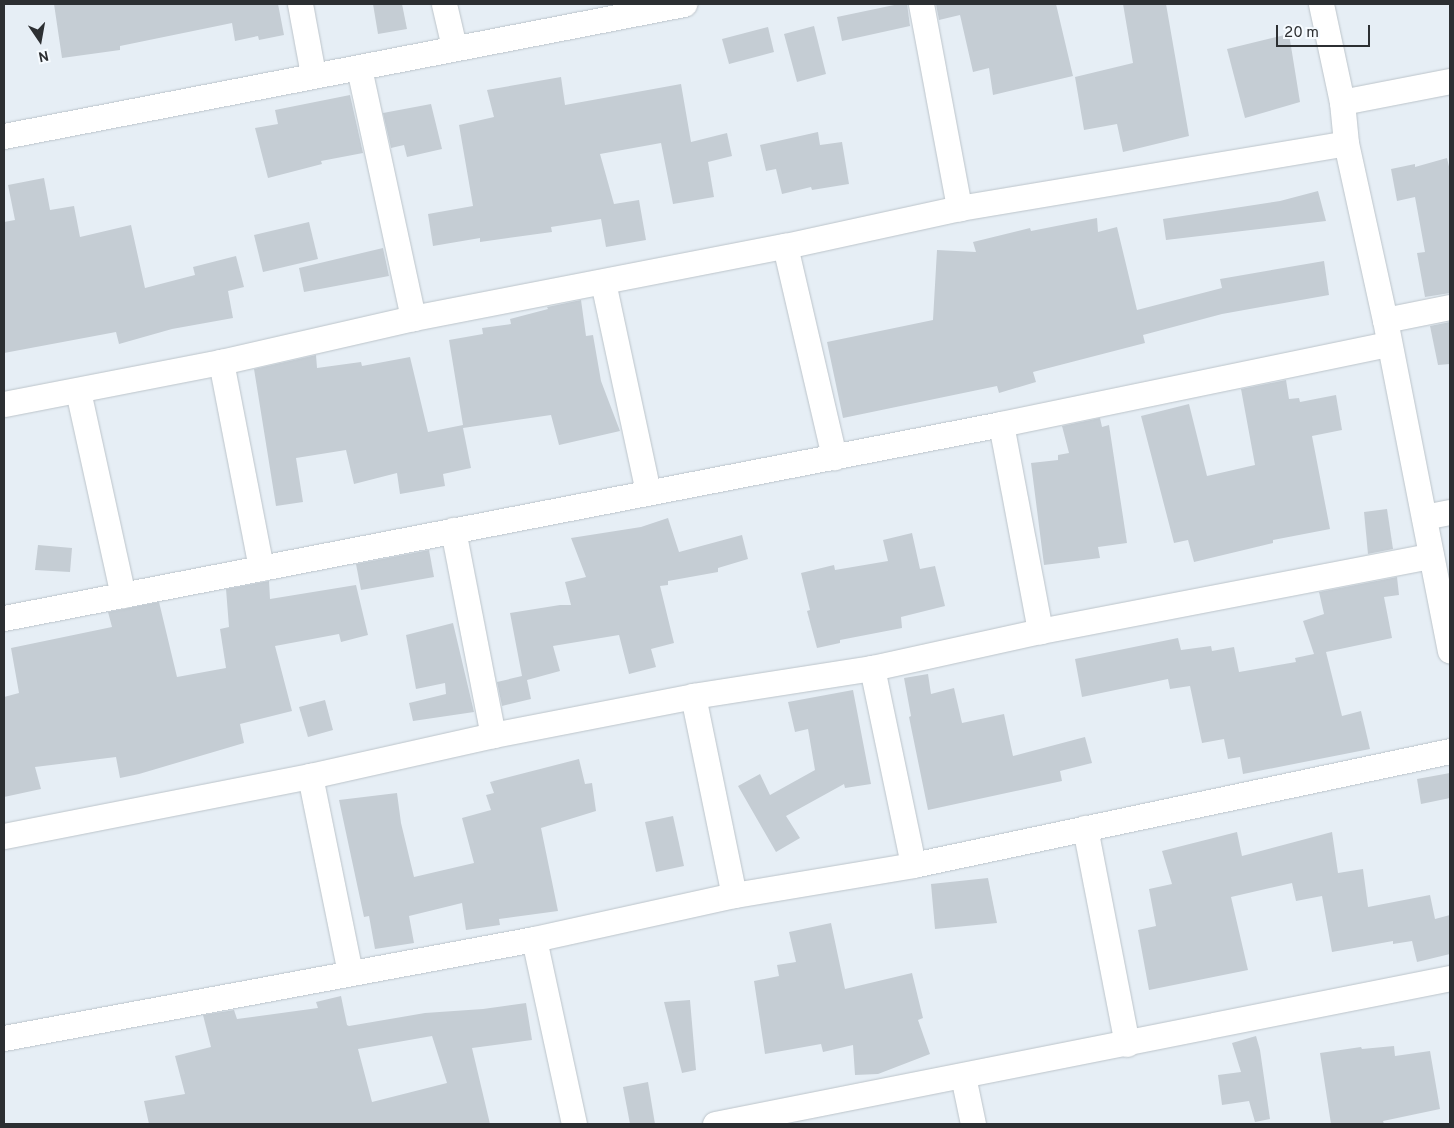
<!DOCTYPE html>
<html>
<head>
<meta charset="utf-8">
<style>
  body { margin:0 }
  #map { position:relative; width:1454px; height:1128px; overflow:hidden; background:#e6eef5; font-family:Overpass,sans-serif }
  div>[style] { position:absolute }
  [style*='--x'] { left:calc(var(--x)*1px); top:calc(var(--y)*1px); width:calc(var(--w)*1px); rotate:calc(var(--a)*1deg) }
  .building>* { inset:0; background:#c5cdd4 }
  .roads { filter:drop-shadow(0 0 1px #bcc4ca) drop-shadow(0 0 1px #bcc4ca) }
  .minor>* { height:25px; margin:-12.5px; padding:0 12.5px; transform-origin:12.5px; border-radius:12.5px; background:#fff }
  span { translate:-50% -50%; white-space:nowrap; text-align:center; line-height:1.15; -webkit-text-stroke:4px #f6fbff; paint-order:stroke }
  .frame { position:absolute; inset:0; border:5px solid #2c2f32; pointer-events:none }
  .north { position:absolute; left:15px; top:15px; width:50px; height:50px; -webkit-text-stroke:4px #f6fbff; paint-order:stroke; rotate:168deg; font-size:14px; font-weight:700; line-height:20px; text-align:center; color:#2c2f32 }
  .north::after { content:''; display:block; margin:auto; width:18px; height:22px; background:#2c2f32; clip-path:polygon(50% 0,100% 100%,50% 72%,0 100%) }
  .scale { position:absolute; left:1276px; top:25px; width:94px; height:22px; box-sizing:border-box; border:2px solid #2c2f32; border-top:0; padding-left:6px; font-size:15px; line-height:18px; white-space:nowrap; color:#2c2f32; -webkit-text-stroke:4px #f6fbff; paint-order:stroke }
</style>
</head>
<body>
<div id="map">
  <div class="building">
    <i style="clip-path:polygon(54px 4px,278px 4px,284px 35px,259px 40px,258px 36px,235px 41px,232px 23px,120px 46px,120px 50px,62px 58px)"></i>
    <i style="clip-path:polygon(373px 4px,402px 4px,407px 29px,378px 34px)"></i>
    <i style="clip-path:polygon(899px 4px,907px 4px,910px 26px,842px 41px,837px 17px)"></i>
    <i style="clip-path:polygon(936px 4px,1056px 4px,1073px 76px,993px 95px,989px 68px,973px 72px,960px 15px,939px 20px)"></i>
    <i style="clip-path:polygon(1123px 4px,1166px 4px,1189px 136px,1123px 152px,1117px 124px,1084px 130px,1075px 77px,1133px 63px)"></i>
    <i style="clip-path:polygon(814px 26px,826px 74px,797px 82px,784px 34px)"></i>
    <i style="clip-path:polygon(768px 27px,774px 52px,729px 64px,722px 39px)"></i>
    <i style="clip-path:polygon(1289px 34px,1300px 102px,1245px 118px,1227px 49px)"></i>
    <i style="clip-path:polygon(561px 77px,565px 105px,681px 84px,691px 142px,727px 133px,732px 156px,708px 162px,714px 197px,673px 204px,661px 143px,600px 154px,614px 204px,639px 200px,646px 240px,606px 247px,601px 219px,551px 227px,552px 232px,480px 242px,480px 238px,433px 246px,428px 214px,473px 206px,459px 125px,494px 117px,487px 90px)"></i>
    <i style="clip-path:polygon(350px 95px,363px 153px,321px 161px,322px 164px,268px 178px,255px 128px,278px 124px,275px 110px)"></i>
    <i style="clip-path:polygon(431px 104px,442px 149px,407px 157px,404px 145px,391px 148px,383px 113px)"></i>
    <i style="clip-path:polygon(818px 132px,820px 145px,842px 142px,849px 184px,812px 190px,811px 187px,782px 194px,776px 169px,766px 171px,760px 145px)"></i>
    <i style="clip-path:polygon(1447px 158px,1450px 171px,1450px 293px,1425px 297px,1417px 253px,1425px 252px,1415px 197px,1397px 201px,1391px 169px,1415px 164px,1415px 167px)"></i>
    <i style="clip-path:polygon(44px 178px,50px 210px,74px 206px,80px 237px,131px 225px,145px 288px,195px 275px,193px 267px,236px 256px,244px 287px,228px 291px,233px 318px,172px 329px,119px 344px,116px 332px,4px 353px,4px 222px,15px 220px,8px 185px)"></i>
    <i style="clip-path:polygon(1318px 191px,1326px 221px,1166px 240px,1163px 219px,1280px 201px)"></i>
    <i style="clip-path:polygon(1097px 218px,1098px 232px,1117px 227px,1137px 310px,1222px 288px,1220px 279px,1324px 261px,1329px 295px,1222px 314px,1143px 335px,1145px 343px,1033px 372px,1036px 382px,999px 393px,997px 386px,843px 418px,827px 342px,933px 320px,937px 250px,976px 252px,973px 242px,1030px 228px,1031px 231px)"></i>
    <i style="clip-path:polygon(309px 222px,318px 259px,263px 272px,254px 235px)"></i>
    <i style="clip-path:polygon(383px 248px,389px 276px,304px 292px,299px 268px)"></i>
    <i style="clip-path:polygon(581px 300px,586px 336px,593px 335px,601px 381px,620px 431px,559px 445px,551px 415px,463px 428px,471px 468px,443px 474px,445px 486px,400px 494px,397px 473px,354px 484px,346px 450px,296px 458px,303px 502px,276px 506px,254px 369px,316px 355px,317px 368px,361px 362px,362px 366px,410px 357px,428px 432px,463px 425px,449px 340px,483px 334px,482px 328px,511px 324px,510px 319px,548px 309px,547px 307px)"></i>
    <i style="clip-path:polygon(1450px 322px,1450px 364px,1438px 365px,1430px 326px)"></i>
    <i style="clip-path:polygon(1286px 380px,1289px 399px,1299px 398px,1300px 402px,1336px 395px,1342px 430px,1312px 436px,1330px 529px,1273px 540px,1273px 543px,1194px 562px,1188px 540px,1174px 543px,1141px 416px,1189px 404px,1207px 476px,1255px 465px,1241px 389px)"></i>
    <i style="clip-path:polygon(1100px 418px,1102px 427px,1109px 425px,1127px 543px,1098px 547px,1100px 558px,1044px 565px,1031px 463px,1058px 460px,1058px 455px,1069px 453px,1062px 426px)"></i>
    <i style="clip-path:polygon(1387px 509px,1393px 549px,1368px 554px,1364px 512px)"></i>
    <i style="clip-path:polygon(668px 518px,679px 552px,742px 535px,748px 559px,718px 568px,718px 572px,668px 581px,668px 585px,660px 586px,674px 643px,651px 649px,656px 667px,629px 674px,619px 635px,553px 646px,560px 671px,527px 680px,531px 699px,502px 706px,497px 682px,522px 676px,510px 613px,560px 605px,571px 605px,565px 582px,586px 577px,571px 538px,641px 527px)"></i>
    <i style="clip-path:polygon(912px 533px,920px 569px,935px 566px,945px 606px,901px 617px,902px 628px,840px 640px,840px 643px,817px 648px,807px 611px,810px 610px,801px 573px,834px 565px,835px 570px,888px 561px,883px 540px)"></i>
    <i style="clip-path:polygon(38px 545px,72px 548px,70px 572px,35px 570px)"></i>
    <i style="clip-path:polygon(429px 550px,434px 577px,361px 590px,356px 564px)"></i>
    <i style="clip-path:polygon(1397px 577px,1399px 595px,1384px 597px,1392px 638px,1326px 652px,1342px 716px,1361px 711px,1370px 749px,1243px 774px,1240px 757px,1228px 759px,1224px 739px,1202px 743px,1190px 686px,1170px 689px,1168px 679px,1082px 697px,1075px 659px,1178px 638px,1181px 650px,1211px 646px,1212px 651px,1234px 647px,1239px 672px,1296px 662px,1295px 658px,1314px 654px,1303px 621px,1324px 614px,1319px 592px)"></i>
    <i style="clip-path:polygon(269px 581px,270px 599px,356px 585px,368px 635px,341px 642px,339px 634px,275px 646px,292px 711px,240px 724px,244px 743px,139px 774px,120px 778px,116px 757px,35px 767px,41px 789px,4px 797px,4px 697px,19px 693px,11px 648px,112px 627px,108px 612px,159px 602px,177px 677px,226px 668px,220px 629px,229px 627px,226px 589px)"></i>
    <i style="clip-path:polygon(453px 623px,474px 712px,413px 721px,409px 703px,446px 694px,445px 683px,416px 689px,406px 635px)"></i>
    <i style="clip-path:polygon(928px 674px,931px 694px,954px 688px,962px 723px,1004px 714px,1013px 756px,1085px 737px,1092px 763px,1060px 771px,1062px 781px,928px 810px,909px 717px,911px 716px,904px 678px)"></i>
    <i style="clip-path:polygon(853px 690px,871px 784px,845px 788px,844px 784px,786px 816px,800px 838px,776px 852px,738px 786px,760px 774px,770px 795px,815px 770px,808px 729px,795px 732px,788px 702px)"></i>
    <i style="clip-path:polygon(325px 700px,333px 730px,308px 737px,299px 707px)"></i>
    <i style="clip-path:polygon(579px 759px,585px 784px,592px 783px,596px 811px,541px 828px,558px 911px,499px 919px,500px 925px,466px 930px,462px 903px,409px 916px,414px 943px,375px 949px,369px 916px,364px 917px,339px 800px,397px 793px,401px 823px,414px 877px,474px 863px,462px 818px,491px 810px,486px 795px,494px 793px,490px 782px)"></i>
    <i style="clip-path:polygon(1450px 773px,1450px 798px,1421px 804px,1417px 779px)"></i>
    <i style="clip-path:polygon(673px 816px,684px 866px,656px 872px,645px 822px)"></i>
    <i style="clip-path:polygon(1237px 832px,1242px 856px,1332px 832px,1338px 873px,1363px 869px,1368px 907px,1430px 895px,1435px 919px,1450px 915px,1450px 954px,1417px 962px,1412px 941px,1393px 944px,1393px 941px,1332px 952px,1322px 896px,1296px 901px,1292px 883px,1231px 897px,1248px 970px,1149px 990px,1138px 930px,1156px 926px,1149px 889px,1172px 884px,1162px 851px)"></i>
    <i style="clip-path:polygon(988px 878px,997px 923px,935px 929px,931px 884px)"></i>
    <i style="clip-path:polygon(831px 923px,845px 989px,912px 973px,923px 1018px,918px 1020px,930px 1054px,878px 1074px,855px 1075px,853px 1045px,823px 1052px,821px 1044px,765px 1054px,754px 981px,779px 976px,777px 965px,796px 962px,789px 932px)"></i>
    <i style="clip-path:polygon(evenodd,341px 996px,347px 1025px,349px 1026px,425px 1013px,483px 1009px,526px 1003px,532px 1040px,472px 1048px,490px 1124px,149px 1124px,144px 1101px,185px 1094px,175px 1056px,211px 1047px,203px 1015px,234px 1010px,237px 1019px,318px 1008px,316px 1002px,341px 996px,432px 1036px,447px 1083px,372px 1102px,358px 1049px,432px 1036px)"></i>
    <i style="clip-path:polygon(690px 1000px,696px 1070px,682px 1073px,664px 1002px)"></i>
    <i style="clip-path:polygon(1256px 1036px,1260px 1050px,1270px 1119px,1255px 1122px,1249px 1101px,1222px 1105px,1218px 1075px,1241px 1072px,1232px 1043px)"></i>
    <i style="clip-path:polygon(1394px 1046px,1395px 1056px,1430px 1051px,1440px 1109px,1383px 1121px,1384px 1124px,1331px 1124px,1320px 1053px,1361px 1047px,1362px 1049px)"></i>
    <i style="clip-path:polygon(648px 1082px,655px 1124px,630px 1124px,623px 1087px)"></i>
  </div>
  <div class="roads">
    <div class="minor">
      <i style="--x:300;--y:4;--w:71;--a:79.5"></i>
      <i style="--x:444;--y:4;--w:44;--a:76.9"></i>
      <i style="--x:921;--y:4;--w:208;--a:79.4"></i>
      <i style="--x:1321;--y:4;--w:100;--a:77.9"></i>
      <i style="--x:1342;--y:102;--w:41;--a:84.4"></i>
      <i style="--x:1346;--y:143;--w:181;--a:77.6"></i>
      <i style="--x:1385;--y:320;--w:337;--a:78.9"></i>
      <i style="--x:359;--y:68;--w:256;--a:77.8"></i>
      <i style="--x:1342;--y:102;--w:110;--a:-11"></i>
      <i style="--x:4;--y:136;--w:693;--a:-10.99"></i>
      <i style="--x:785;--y:246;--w:217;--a:76.9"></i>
      <i style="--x:603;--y:282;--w:215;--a:77.9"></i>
      <i style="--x:1385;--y:320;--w:66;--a:-11.3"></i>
      <i style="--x:221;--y:362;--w:210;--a:79"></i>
      <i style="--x:78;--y:391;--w:209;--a:77.6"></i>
      <i style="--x:4;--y:404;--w:221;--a:-11"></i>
      <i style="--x:221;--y:362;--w:197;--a:-12.9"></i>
      <i style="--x:413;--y:318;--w:379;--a:-11"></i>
      <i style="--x:785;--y:246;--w:178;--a:-12.3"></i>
      <i style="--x:959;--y:208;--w:392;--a:-9.5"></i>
      <i style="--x:1001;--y:424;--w:211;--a:79.3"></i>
      <i style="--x:1424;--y:517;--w:26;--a:-11"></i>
      <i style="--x:453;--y:530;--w:209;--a:79"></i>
      <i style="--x:4;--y:618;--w:1016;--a:-11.01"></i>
      <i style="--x:1001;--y:424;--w:396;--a:-11.7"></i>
      <i style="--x:872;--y:668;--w:201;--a:78.2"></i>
      <i style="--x:693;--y:696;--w:203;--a:78.4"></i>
      <i style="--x:310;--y:776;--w:201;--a:78.5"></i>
      <i style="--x:1085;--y:828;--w:220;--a:79"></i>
      <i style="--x:4;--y:836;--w:312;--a:-11.1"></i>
      <i style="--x:310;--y:776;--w:188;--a:-12.6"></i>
      <i style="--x:493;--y:735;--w:204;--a:-11"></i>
      <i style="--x:693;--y:696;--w:181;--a:-8.9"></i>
      <i style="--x:872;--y:668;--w:172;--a:-12.4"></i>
      <i style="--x:1040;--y:631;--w:398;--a:-10.9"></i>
      <i style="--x:534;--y:939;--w:189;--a:77.8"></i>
      <i style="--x:4;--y:1038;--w:539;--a:-10.58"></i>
      <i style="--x:534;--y:939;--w:205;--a:-12.4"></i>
      <i style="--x:734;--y:895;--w:181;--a:-9.5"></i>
      <i style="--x:913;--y:865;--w:549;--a:-11.99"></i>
      <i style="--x:963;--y:1076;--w:49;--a:78.2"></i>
      <i style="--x:715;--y:1124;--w:749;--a:-11.23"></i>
    </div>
  </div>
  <div class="frame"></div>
  <div class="north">N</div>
  <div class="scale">20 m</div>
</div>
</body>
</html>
